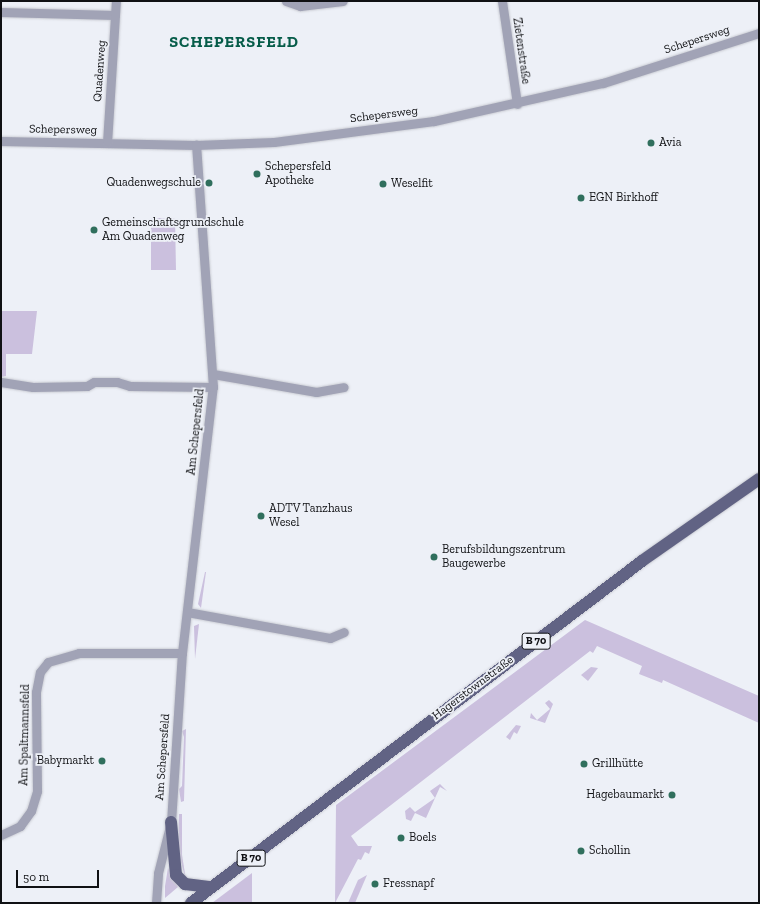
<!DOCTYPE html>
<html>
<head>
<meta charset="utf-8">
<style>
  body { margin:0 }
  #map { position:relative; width:760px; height:904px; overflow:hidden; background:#edf0f7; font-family:"Zilla Slab",serif }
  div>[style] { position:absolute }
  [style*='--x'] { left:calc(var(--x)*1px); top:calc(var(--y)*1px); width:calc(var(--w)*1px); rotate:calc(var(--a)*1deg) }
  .green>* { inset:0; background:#cbc0de }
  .roads { filter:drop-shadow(0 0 1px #caccd3) drop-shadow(0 0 1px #caccd3) }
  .minor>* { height:9px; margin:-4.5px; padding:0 4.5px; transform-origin:4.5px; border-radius:4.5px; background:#a1a3b6 }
  .primary>* { height:12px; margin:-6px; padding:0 6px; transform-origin:6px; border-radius:6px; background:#616384 }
  .dots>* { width:11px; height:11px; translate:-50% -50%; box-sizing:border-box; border:2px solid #edf0f7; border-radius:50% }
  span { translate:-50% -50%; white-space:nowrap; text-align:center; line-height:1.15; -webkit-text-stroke:3.5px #edf0f7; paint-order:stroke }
  .shield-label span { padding:1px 3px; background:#edf0f7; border:1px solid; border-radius:3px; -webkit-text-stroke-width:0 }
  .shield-label { font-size:11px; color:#101114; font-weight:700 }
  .street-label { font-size:12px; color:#101114 }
  .poi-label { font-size:12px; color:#101114 }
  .left { translate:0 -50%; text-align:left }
  .right { translate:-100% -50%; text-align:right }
  .district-label { font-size:16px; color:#065c49; font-weight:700; letter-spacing:1px }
  .frame { position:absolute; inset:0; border:2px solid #101114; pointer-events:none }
  .scale { position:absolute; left:16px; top:870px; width:83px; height:18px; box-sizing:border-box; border:2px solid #101114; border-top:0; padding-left:5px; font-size:12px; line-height:14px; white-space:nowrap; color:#101114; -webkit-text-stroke:3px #edf0f7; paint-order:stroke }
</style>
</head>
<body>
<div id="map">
  <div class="green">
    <i style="clip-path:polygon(151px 218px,175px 218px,176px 270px,151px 270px)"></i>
    <i style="clip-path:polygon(1px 311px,37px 311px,32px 354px,6px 354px,6px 376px,1px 377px)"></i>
    <i style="clip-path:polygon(205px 572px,206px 572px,201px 608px,198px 604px)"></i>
    <i style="clip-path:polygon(585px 620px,759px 696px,759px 723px,663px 680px,662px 683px,639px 674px,642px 666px,597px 646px,593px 653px,590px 651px,351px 836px,358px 846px,372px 846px,369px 854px,365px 852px,361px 860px,358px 859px,335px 903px,336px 805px)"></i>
    <i style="clip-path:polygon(199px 624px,195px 659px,194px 626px)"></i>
    <i style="clip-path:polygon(591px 667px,598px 668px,588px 681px,581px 675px)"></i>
    <i style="clip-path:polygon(549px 700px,553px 704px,545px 723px,530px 718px,531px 713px,537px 720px,550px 709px,545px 703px)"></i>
    <i style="clip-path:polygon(516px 725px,521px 726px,517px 734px,514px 732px,510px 740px,506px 737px)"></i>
    <i style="clip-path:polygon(186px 729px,184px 801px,181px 802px,179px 789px,182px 786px,184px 737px,182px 731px)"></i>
    <i style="clip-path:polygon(440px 784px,447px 791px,440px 787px,426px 818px,415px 813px,411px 821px,406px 819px,405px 811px,410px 807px,415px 812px,435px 798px,430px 791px)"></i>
    <i style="clip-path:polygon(179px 814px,182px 814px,182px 855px,186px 880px,178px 852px)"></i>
    <i style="clip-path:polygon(168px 868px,178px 887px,165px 898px,165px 886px)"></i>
    <i style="clip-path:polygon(252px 873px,252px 903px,212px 903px)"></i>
    <i style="clip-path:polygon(367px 875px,355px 903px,348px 903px,358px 880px)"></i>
  </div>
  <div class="roads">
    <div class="minor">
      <i style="--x:286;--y:1;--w:15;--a:20"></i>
      <i style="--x:300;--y:6;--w:43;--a:-6.6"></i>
      <i style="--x:502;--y:1;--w:104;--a:81.7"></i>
      <i style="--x:1;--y:12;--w:114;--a:1.5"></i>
      <i style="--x:1;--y:141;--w:195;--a:1.2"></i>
      <i style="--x:196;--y:145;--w:78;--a:-2.2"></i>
      <i style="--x:274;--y:142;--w:161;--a:-7.5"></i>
      <i style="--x:434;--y:121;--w:173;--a:-12.7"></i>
      <i style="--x:603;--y:83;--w:164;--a:-17.8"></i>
      <i style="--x:107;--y:143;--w:142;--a:-86.4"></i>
      <i style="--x:213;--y:374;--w:105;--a:9.9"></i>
      <i style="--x:316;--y:392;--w:28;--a:-10"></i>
      <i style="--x:1;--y:382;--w:32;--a:9"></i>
      <i style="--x:33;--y:387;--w:54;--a:-1.1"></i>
      <i style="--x:87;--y:386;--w:8;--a:-30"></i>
      <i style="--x:94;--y:382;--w:23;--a:0"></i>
      <i style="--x:117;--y:382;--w:14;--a:17"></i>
      <i style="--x:130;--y:386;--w:83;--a:0.7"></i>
      <i style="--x:187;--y:612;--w:145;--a:10.3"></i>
      <i style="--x:330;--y:638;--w:15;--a:-23"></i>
      <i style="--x:1;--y:835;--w:21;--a:-25"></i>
      <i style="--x:20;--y:826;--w:19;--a:-54"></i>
      <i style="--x:31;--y:811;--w:21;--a:-73"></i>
      <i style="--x:37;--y:791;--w:99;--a:-90.6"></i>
      <i style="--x:36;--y:692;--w:20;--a:-79"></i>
      <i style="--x:40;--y:672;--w:13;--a:-51"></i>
      <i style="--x:48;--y:662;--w:32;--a:-16"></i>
      <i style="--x:79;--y:653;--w:103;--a:0"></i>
      <i style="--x:156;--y:903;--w:30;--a:-86"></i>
      <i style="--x:158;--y:873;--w:53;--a:-75.7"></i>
      <i style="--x:171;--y:822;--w:169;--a:-86.3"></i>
      <i style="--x:182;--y:653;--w:268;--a:-83.4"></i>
      <i style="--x:213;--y:387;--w:243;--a:-94"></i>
    </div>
    <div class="primary">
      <i style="--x:171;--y:822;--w:53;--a:84.6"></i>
      <i style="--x:176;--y:875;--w:13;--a:45"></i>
      <i style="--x:185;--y:884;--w:26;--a:7"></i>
      <i style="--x:191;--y:903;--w:566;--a:-37.17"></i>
      <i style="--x:642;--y:561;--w:143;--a:-35"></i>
    </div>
  </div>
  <div class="dots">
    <i style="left:651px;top:143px;background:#306f5d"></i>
    <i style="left:257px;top:174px;background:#306f5d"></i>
    <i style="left:209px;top:183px;background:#306f5d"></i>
    <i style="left:383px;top:184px;background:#306f5d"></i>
    <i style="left:581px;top:198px;background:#306f5d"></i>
    <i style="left:94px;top:230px;background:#306f5d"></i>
    <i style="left:261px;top:516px;background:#306f5d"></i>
    <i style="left:434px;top:557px;background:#306f5d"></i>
    <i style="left:102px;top:761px;background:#306f5d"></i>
    <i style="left:584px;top:764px;background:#306f5d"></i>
    <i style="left:672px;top:795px;background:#306f5d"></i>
    <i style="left:401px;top:838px;background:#306f5d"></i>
    <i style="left:581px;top:851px;background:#306f5d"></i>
    <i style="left:375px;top:884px;background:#306f5d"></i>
  </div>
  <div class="shield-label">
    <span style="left:536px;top:641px">B 70</span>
    <span style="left:251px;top:858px">B 70</span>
  </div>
  <div class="street-label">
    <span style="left:697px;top:40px;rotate:-18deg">Schepersweg</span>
    <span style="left:521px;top:51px;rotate:82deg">Zietenstraße</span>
    <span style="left:100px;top:71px;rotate:-86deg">Quadenweg</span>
    <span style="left:384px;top:115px;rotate:-7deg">Schepersweg</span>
    <span style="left:63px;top:130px;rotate:1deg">Schepersweg</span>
    <span style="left:196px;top:432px;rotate:-84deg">Am Schepersfeld</span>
    <span style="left:473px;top:688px;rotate:-37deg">Hagerstownstraße</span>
    <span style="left:25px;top:735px;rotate:-89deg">Am Spaltmannsfeld</span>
    <span style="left:163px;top:757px;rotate:-86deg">Am Schepersfeld</span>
  </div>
  <div class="poi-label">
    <span class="left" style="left:659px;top:143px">Avia</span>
    <span class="left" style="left:265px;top:174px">Schepersfeld<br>Apotheke</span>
    <span class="right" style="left:201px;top:183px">Quadenwegschule</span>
    <span class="left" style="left:391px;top:184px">Weselfit</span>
    <span class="left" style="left:589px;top:198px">EGN Birkhoff</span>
    <span class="left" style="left:102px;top:230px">Gemeinschaftsgrundschule<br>Am Quadenweg</span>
    <span class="left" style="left:269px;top:516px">ADTV Tanzhaus<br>Wesel</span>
    <span class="left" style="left:442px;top:557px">Berufsbildungszentrum<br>Baugewerbe</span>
    <span class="right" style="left:94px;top:761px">Babymarkt</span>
    <span class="left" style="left:592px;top:764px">Grillhütte</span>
    <span class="right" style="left:664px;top:795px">Hagebaumarkt</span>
    <span class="left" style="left:409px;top:838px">Boels</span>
    <span class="left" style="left:589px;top:851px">Schollin</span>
    <span class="left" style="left:383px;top:884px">Fressnapf</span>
  </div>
  <div class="district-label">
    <span style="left:234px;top:42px">SCHEPERSFELD</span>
  </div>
  <div class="frame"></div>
  <div class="scale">50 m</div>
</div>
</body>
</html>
